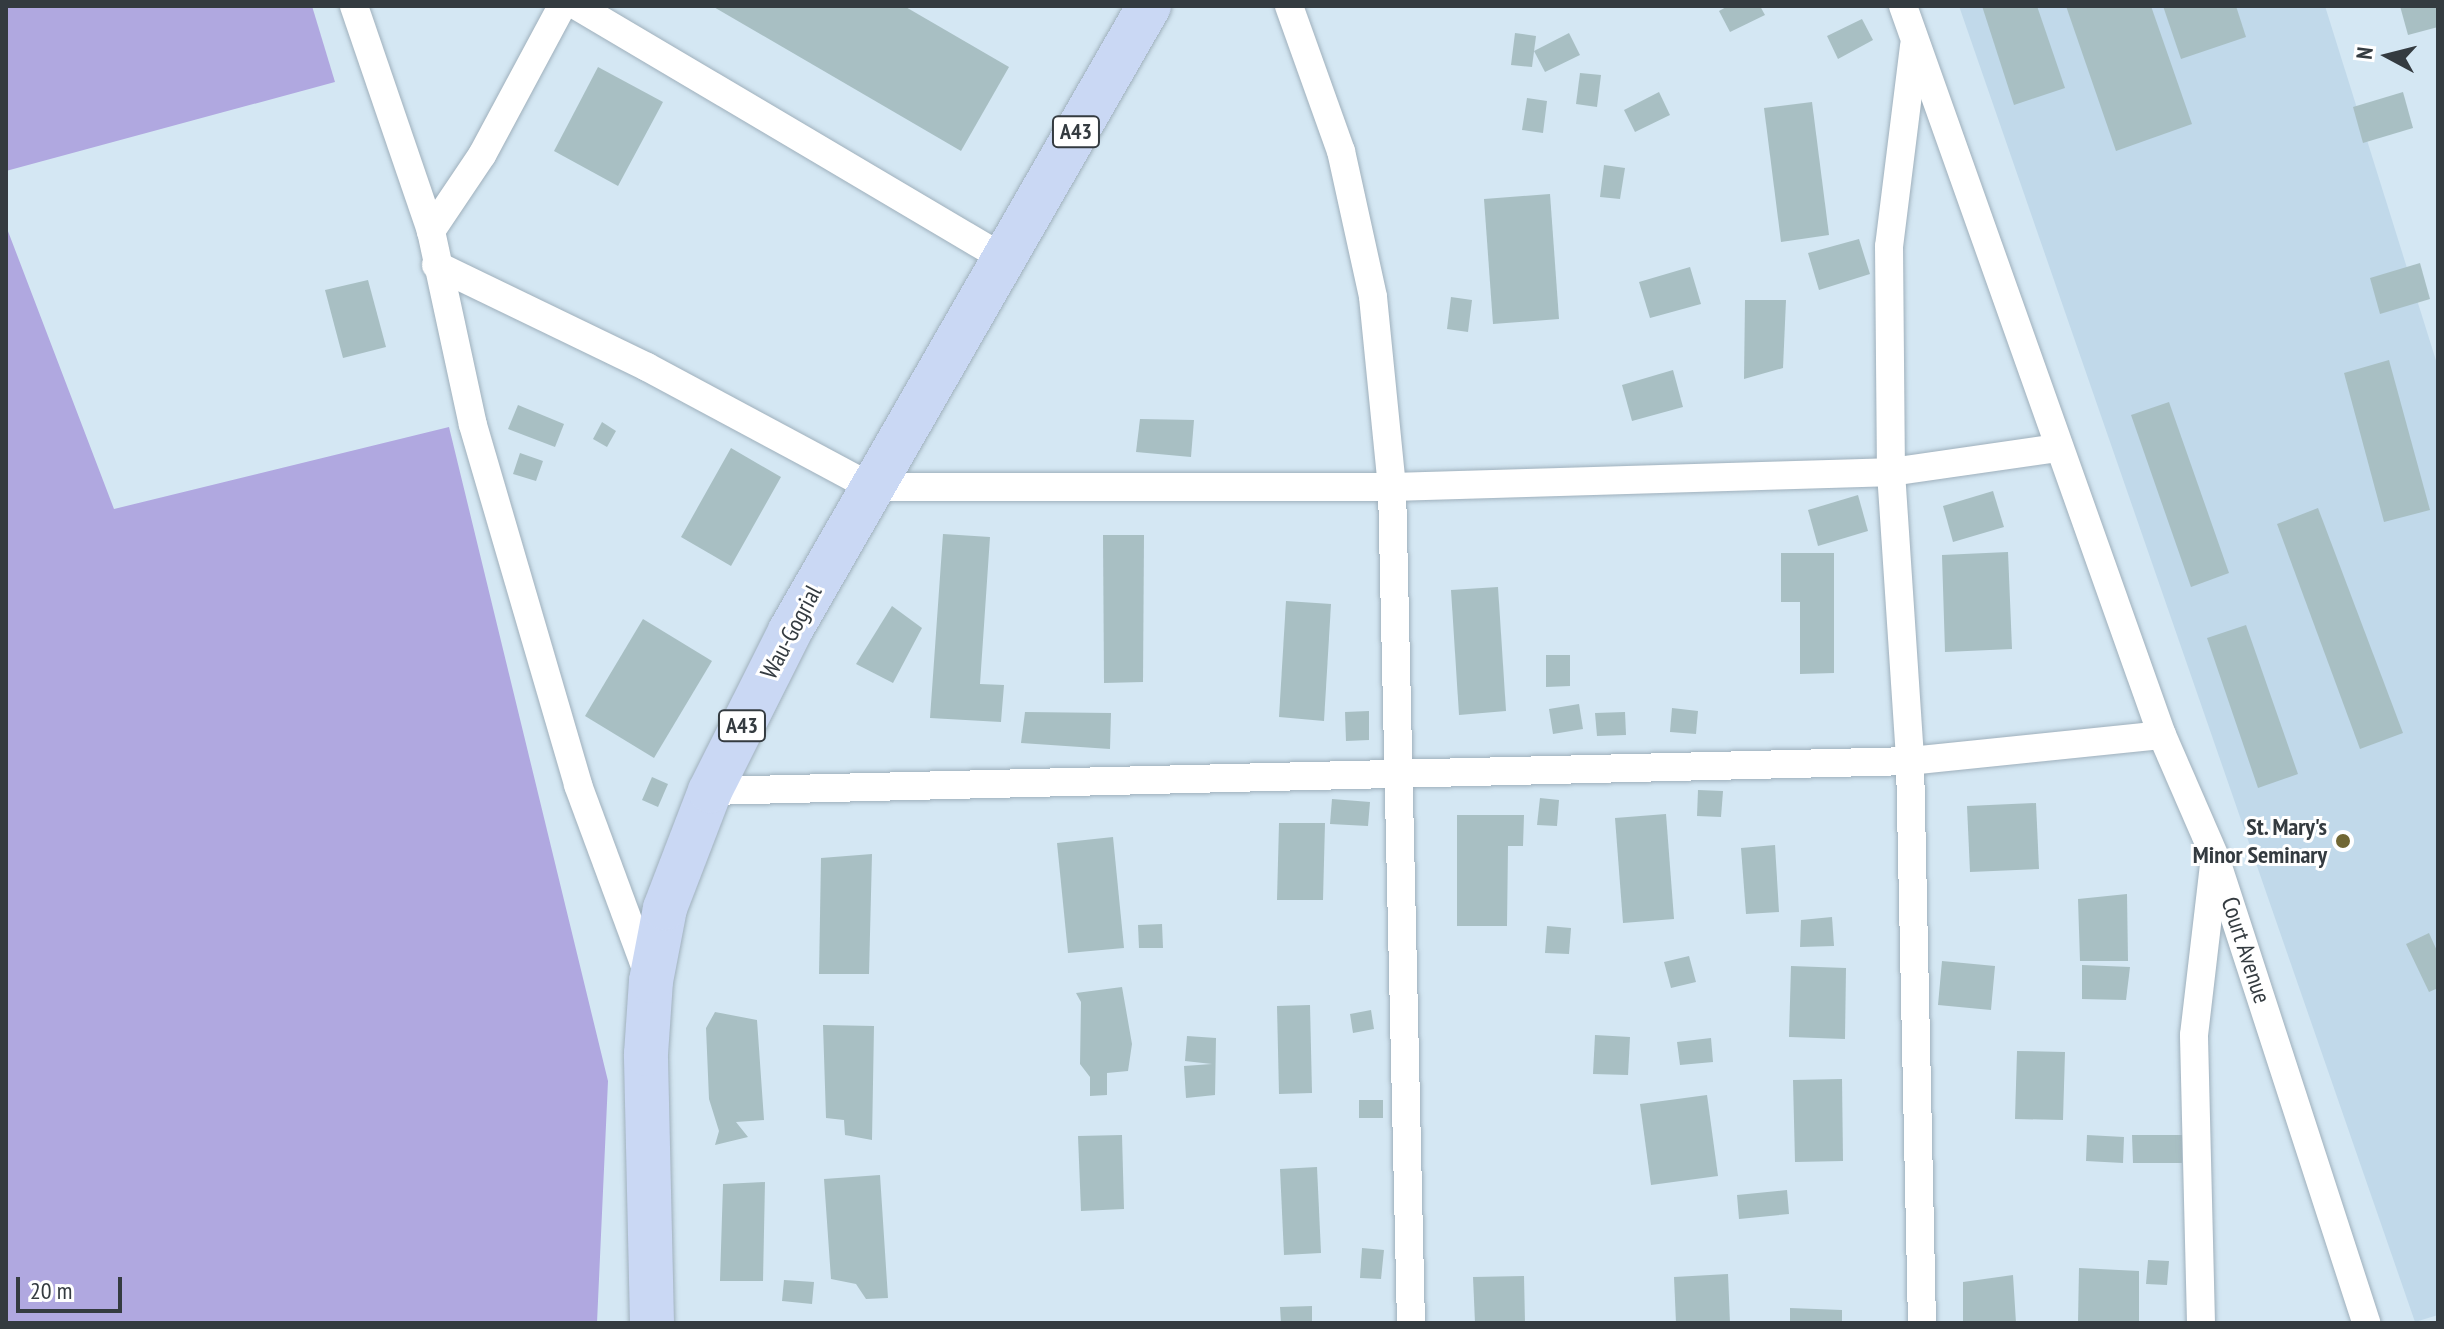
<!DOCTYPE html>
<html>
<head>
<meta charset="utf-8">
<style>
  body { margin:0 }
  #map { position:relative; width:2444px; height:1329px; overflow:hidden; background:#d4e7f3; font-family:"PT Sans Narrow",sans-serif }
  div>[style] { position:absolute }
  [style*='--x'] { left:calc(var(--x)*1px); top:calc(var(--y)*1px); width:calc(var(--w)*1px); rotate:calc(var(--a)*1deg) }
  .built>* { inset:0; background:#c1d9ea }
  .green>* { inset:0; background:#b0a8e0 }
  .building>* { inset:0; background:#a8bfc3 }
  .roads { filter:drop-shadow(0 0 2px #9fb0bc) drop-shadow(0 0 2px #9fb0bc) }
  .minor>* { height:28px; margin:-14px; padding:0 14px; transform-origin:14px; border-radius:14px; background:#fff }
  .primary>* { height:44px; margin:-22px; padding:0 22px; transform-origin:22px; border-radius:22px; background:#cad8f4 }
  .dots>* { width:22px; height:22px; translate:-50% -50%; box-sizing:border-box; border:4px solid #fff; border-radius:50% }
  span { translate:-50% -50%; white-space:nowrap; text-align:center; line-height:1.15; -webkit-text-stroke:6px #fff; paint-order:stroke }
  .shield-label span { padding:2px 6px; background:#fff; border:2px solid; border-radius:6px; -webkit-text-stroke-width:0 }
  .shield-label { font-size:22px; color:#343b40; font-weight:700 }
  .street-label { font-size:24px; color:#343b40 }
  .poi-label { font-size:24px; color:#343b40; font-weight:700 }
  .right { translate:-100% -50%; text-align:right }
  .frame { position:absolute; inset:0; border:8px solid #343b40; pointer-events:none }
  .north { position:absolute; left:2348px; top:16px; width:80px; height:80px; -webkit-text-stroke:6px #fff; paint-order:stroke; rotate:277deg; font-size:22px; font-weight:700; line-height:32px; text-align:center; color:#343b40 }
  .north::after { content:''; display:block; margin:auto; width:28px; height:36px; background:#343b40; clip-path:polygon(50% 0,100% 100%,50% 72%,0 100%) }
  .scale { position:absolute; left:16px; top:1277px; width:106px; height:36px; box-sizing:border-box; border:4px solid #343b40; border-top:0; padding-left:10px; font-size:24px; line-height:28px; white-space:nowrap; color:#343b40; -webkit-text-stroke:6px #fff; paint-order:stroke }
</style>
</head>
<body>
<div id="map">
  <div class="built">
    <i style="clip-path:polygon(1959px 6px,2325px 6px,2438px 367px,2438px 1315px,2415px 1322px)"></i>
  </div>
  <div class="green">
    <i style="clip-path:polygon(6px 6px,312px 6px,335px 82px,6px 171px)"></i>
    <i style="clip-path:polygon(6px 226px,114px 509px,449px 427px,608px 1081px,597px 1323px,6px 1323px)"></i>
  </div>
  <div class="building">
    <i style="clip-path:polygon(712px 6px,904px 6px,1009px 67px,961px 151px)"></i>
    <i style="clip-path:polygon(1728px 6px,1760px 6px,1765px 15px,1730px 32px,1719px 11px)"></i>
    <i style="clip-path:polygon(1982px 6px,2037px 6px,2065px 88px,2014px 105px)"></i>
    <i style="clip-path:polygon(2066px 6px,2151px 6px,2192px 124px,2116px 151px)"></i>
    <i style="clip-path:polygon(2163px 6px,2236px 6px,2246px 37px,2181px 59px)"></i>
    <i style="clip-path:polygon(2400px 6px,2438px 6px,2438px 27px,2408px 35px)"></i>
    <i style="clip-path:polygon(1862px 19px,1873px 40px,1838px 59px,1827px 36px)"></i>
    <i style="clip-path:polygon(1515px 33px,1536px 36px,1532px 67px,1511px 65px)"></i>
    <i style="clip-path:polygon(1569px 33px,1580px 55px,1545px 72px,1534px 51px)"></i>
    <i style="clip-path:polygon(598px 67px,663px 102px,618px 186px,554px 151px)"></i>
    <i style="clip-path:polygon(1580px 73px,1601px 75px,1597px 107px,1576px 104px)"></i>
    <i style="clip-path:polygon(1659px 92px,1670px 115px,1635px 132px,1624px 110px)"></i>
    <i style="clip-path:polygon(2403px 92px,2413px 128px,2363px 143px,2353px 107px)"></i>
    <i style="clip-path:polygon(1527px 98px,1547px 101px,1543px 133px,1522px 130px)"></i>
    <i style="clip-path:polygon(1812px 102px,1829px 235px,1781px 242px,1764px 108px)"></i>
    <i style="clip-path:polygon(1604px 165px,1625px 168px,1620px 199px,1600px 197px)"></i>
    <i style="clip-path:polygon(1550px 194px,1559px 319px,1493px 324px,1484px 199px)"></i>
    <i style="clip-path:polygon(1859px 239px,1870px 274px,1819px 290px,1808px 253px)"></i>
    <i style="clip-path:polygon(2420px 263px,2430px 299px,2380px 314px,2370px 278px)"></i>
    <i style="clip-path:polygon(1690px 267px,1701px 304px,1650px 318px,1639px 282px)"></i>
    <i style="clip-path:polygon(368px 280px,386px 347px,343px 358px,325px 290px)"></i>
    <i style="clip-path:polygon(1451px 297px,1472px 300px,1468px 332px,1447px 329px)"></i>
    <i style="clip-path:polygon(1745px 300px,1786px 300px,1783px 368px,1744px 379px)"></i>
    <i style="clip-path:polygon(2389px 360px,2430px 510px,2384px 522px,2344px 373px)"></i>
    <i style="clip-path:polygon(1673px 370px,1683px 407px,1632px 421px,1622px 385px)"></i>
    <i style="clip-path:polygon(2169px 402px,2229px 573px,2191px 587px,2131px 415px)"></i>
    <i style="clip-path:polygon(518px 405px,564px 424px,555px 447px,508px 429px)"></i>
    <i style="clip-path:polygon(1140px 419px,1194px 420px,1191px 457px,1136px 452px)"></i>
    <i style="clip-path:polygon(602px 422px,616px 431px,607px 447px,593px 439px)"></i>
    <i style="clip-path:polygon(731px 448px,781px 477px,731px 566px,681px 537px)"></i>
    <i style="clip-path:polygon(520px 453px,543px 461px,536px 481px,513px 474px)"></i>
    <i style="clip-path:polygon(1993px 491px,2004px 527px,1953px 542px,1943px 506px)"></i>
    <i style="clip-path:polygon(1858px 495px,1868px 531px,1818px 546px,1808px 510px)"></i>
    <i style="clip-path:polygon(2318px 508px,2403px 733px,2360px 749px,2277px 524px)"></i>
    <i style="clip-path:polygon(943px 534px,990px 537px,980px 684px,1004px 685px,1001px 722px,930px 718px)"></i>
    <i style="clip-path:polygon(1103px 535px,1144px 535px,1143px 682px,1104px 683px)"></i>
    <i style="clip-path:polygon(2008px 552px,2012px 649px,1945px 652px,1942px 555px)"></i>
    <i style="clip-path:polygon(1781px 553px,1834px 553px,1834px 673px,1800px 674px,1800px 602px,1781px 602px)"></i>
    <i style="clip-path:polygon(1498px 587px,1506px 711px,1459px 715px,1451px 590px)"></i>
    <i style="clip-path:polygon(1286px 601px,1331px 604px,1324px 721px,1279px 717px)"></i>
    <i style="clip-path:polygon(892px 606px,922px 628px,893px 683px,856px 664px)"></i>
    <i style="clip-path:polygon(643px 619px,712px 661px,654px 758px,585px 716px)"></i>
    <i style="clip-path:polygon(2246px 625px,2298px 774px,2258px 788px,2207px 638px)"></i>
    <i style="clip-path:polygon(1546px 655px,1570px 655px,1570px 686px,1546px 687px)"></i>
    <i style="clip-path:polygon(1579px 704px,1583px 729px,1553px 734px,1549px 709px)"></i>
    <i style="clip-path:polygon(1672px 708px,1698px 711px,1696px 734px,1670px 732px)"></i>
    <i style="clip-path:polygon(1369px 711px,1369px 740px,1346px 741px,1345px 712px)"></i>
    <i style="clip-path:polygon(1025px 712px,1111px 713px,1110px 749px,1021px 743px)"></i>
    <i style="clip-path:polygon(1625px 712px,1626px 735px,1597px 736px,1595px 713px)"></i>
    <i style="clip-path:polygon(652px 777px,668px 784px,658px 807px,642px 800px)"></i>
    <i style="clip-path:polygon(1698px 790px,1723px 791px,1721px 817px,1697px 816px)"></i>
    <i style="clip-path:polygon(1540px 798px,1559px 800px,1557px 826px,1537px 825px)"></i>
    <i style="clip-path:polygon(1332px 799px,1370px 802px,1368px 826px,1330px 824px)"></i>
    <i style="clip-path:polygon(2036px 803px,2039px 869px,1970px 872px,1967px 806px)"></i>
    <i style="clip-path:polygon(1666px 814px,1674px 919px,1623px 923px,1615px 818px)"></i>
    <i style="clip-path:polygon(1457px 815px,1524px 815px,1523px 846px,1508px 846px,1507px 926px,1457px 926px)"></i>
    <i style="clip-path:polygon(1279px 823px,1325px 823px,1323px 900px,1277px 900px)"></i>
    <i style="clip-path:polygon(1113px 837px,1124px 948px,1068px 953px,1057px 843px)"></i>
    <i style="clip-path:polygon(1775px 845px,1779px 912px,1746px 914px,1741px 848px)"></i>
    <i style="clip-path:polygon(872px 854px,869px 974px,819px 974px,821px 858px)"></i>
    <i style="clip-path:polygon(2127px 894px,2128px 961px,2080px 961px,2078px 899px)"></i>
    <i style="clip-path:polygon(1832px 917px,1834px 946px,1800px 947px,1801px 920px)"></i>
    <i style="clip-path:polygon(1162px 924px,1163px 948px,1139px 948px,1138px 925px)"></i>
    <i style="clip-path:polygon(1547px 926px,1571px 928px,1569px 954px,1545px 953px)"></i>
    <i style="clip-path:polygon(2429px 933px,2438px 953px,2438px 988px,2429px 992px,2406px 944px)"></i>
    <i style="clip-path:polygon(1689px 956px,1696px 982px,1671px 988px,1664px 962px)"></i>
    <i style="clip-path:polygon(1942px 961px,1995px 966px,1991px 1010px,1938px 1005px)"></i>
    <i style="clip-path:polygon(2082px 965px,2130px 967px,2126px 1000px,2082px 999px)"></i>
    <i style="clip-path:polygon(1791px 966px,1846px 968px,1845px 1039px,1789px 1037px)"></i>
    <i style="clip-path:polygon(1122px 987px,1132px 1044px,1128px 1071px,1107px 1073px,1107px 1095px,1090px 1096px,1090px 1077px,1080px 1064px,1081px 1002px,1076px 993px)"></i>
    <i style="clip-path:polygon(1310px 1005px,1312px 1093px,1279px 1094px,1277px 1006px)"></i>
    <i style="clip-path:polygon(1371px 1010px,1374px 1029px,1353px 1033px,1350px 1014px)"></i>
    <i style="clip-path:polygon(715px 1012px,757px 1020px,764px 1120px,736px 1122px,748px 1137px,715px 1145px,719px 1131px,709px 1099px,706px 1028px)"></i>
    <i style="clip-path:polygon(823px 1025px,874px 1026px,872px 1140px,845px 1135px,844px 1120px,826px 1118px)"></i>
    <i style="clip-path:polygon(1595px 1035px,1630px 1037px,1628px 1075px,1593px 1074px)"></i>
    <i style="clip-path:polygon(1187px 1036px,1216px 1038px,1215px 1095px,1186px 1098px,1184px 1066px,1212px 1064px,1185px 1061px)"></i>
    <i style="clip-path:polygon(1711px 1038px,1713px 1062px,1680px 1065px,1677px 1042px)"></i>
    <i style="clip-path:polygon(2017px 1051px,2065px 1052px,2063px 1120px,2015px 1119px)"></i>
    <i style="clip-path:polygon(1842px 1079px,1843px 1161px,1795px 1162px,1793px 1080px)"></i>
    <i style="clip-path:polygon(1707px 1095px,1718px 1176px,1651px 1185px,1640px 1104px)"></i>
    <i style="clip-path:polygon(1359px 1100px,1383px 1100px,1383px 1118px,1359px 1118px)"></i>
    <i style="clip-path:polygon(1122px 1135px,1124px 1209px,1081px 1211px,1078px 1136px)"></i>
    <i style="clip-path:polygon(2087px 1135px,2124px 1137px,2123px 1163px,2086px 1161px)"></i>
    <i style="clip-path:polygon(2132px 1135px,2182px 1135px,2182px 1163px,2133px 1163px)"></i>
    <i style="clip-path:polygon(1317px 1167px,1321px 1253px,1284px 1255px,1280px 1169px)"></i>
    <i style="clip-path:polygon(880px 1175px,888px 1298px,866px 1299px,856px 1284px,831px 1279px,824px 1179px)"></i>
    <i style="clip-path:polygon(765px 1182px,763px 1281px,720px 1281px,723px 1184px)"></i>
    <i style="clip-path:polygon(1787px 1190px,1789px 1214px,1739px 1219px,1737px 1195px)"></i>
    <i style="clip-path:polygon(1362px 1248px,1384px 1250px,1381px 1279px,1360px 1278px)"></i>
    <i style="clip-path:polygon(2148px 1260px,2169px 1261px,2167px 1285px,2146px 1284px)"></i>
    <i style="clip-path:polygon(2079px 1268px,2139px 1271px,2139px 1323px,2078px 1323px)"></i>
    <i style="clip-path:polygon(1728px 1274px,1730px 1323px,1676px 1323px,1674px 1277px)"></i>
    <i style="clip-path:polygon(2013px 1275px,2016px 1323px,1963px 1323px,1963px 1282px)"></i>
    <i style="clip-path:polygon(1524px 1276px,1525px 1323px,1475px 1323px,1473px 1277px)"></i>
    <i style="clip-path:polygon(784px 1280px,814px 1282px,812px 1304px,782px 1301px)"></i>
    <i style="clip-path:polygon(1312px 1306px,1312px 1323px,1281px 1323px,1280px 1307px)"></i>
    <i style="clip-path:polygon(1790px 1308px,1842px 1310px,1842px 1323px,1790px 1323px)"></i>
  </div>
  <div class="roads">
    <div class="minor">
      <i style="--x:354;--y:6;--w:238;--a:71.1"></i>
      <i style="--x:562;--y:6;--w:169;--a:118.2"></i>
      <i style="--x:482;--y:155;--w:92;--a:123.9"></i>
      <i style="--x:431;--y:231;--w:198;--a:77.8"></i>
      <i style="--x:473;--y:425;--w:375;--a:73.7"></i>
      <i style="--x:578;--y:785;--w:205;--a:69.7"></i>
      <i style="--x:577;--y:6;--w:495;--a:30.6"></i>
      <i style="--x:1289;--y:6;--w:154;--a:70.3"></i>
      <i style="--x:1341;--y:151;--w:149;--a:77.6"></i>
      <i style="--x:1373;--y:297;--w:191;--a:84.3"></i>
      <i style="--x:1392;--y:487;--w:836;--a:88.7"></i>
      <i style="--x:1903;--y:6;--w:774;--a:70.44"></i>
      <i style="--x:2162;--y:735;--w:133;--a:66.5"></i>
      <i style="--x:2215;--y:857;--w:490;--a:72"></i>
      <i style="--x:1914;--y:46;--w:202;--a:97.1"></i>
      <i style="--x:1889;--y:246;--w:226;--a:89.5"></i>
      <i style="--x:1891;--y:472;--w:290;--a:86.2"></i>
      <i style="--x:1910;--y:761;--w:562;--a:88.78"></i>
      <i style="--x:436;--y:265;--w:234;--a:25.8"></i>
      <i style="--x:647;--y:367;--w:254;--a:28.2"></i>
      <i style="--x:871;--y:487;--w:521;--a:0"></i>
      <i style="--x:1392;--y:487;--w:499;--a:-1.7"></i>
      <i style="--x:1891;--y:472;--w:169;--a:-8.2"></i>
      <i style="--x:710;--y:791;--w:1200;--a:-1.43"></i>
      <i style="--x:1910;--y:761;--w:253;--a:-5.9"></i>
      <i style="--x:2201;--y:1323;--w:288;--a:-91.4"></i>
      <i style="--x:2194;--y:1035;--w:171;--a:-83.3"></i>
    </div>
    <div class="primary">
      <i style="--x:652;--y:1323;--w:269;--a:-91.3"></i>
      <i style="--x:646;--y:1054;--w:73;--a:-86.1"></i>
      <i style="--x:651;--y:981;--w:74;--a:-79.1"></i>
      <i style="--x:665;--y:908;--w:125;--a:-69"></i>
      <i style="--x:710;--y:791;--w:179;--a:-63.4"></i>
      <i style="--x:790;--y:631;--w:721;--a:-60.13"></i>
    </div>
  </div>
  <div class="dots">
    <i style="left:2343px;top:841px;background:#716734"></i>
  </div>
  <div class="shield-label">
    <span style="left:1076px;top:132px">A43</span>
    <span style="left:742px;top:726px">A43</span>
  </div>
  <div class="street-label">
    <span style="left:791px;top:632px;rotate:-62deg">Wau-Gogrial</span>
    <span style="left:2246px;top:950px;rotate:72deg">Court Avenue</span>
  </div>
  <div class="poi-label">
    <span class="right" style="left:2327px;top:841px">St. Mary's<br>Minor Seminary</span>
  </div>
  <div class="frame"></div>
  <div class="north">N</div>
  <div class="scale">20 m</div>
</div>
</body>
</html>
